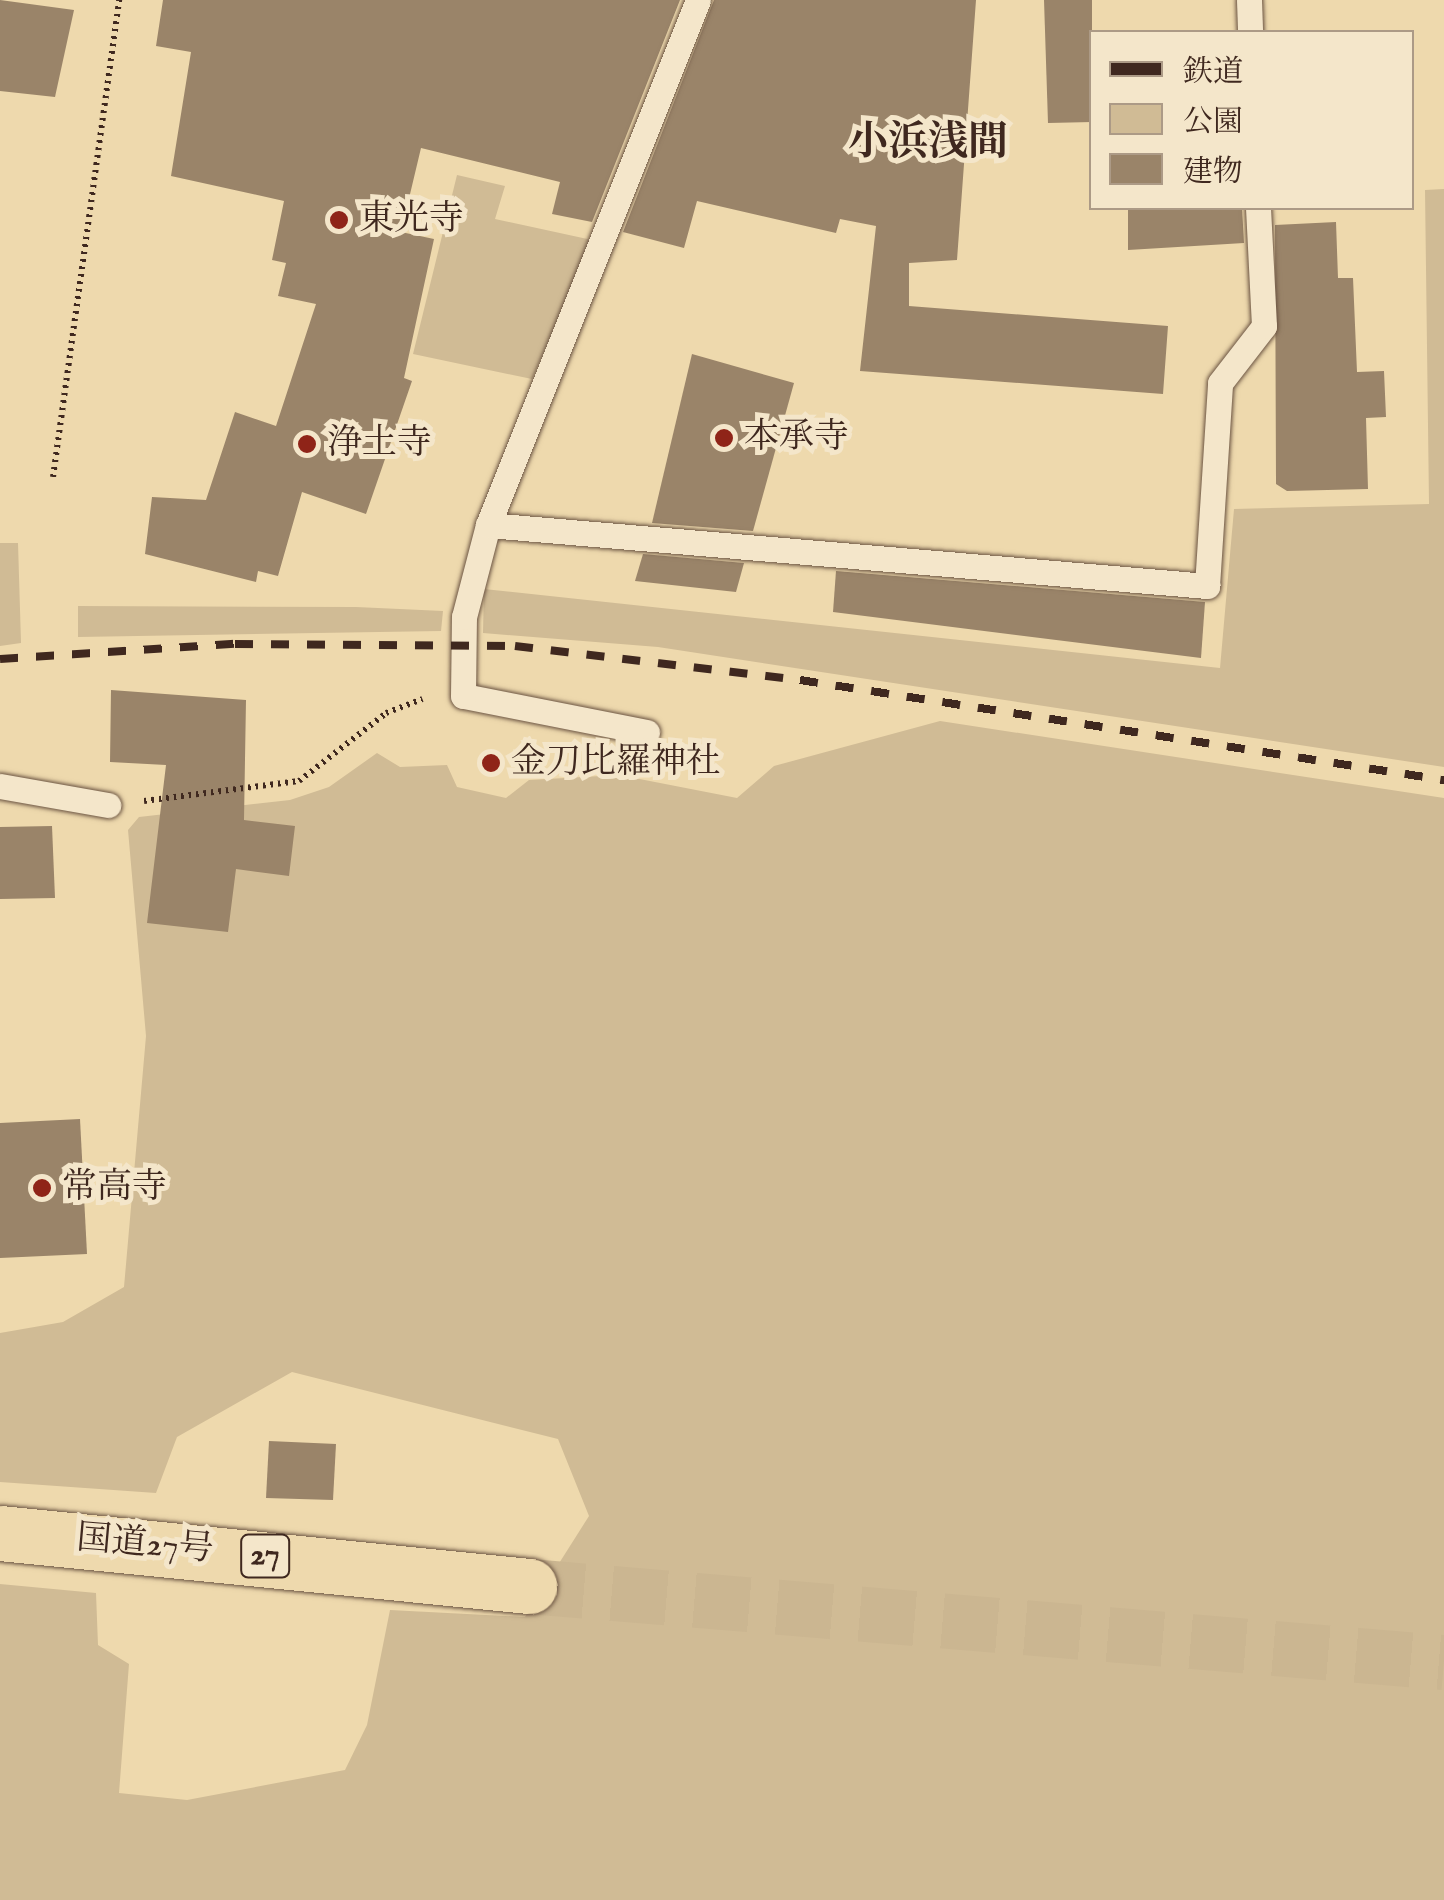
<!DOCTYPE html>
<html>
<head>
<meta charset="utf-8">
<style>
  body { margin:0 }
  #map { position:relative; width:1444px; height:1900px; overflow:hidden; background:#eed9ad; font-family:"IM FELL English","Noto Serif JP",serif }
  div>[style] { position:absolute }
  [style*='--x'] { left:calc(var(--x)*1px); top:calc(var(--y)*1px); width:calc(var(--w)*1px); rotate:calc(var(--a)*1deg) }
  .green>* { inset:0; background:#d0bb95 }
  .building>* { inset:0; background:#9a8469 }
  .trunk-tunnel>* { height:55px; margin-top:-27.5px; transform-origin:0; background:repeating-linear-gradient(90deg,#cbb691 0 55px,transparent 0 83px) }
  .path>* { height:6px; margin-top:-3px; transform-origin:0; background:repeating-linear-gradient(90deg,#3f281f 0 2.5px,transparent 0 7.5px) }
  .roads { filter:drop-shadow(0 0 2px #6b5442) drop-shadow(0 0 2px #6b5442) }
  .service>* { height:25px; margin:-12.5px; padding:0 12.5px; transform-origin:12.5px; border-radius:12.5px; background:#f4e6ca }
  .trunk>* { height:55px; margin:-27.5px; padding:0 27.5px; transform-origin:27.5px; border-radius:27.5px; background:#eed9ad }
  .rail>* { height:8px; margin-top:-4px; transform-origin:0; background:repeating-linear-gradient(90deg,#3f281f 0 18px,transparent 0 36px) }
  .dots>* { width:28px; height:28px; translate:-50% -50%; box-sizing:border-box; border:5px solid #f4e6ca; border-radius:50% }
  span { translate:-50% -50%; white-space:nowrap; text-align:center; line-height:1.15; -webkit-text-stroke:10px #f4e6ca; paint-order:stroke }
  .shield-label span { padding:2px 8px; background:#f4e6ca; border:2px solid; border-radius:8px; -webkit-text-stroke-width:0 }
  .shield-label { font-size:32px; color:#3f281f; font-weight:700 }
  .poi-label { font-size:35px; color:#3f281f }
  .left { translate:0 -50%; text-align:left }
  .street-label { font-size:35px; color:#3f281f }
  .quarter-label { font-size:40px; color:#3f281f; font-weight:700 }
  .legend { position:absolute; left:1089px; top:30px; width:325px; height:180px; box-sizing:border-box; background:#f4e6ca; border:2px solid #ac9a86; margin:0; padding:12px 18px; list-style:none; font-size:30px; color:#3f281f }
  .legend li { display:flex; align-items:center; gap:20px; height:50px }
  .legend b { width:50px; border:2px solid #ac9a86 }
</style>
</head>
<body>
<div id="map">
  <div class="green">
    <i style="clip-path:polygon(457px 175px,505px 186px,495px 219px,592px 240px,532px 379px,413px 354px)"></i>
    <i style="clip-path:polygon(1444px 189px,1444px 767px,658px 647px,483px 633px,484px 589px,1220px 668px,1234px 509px,1429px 504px,1425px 190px)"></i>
    <i style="clip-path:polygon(0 543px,18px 543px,21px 643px,0 646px)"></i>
    <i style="clip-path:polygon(78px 606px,356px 607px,443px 611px,441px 631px,78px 637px)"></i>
    <i style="clip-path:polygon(940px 721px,1444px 798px,1444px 1900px,0 1900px,0 1584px,96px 1593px,98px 1645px,129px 1664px,119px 1793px,187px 1800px,345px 1770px,367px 1725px,390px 1610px,525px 1617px,589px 1516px,558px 1439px,292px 1372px,177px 1437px,156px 1493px,0 1482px,0 1333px,63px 1322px,124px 1287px,146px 1036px,128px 830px,139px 817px,290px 800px,329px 787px,377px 753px,400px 767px,447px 765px,457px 787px,506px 798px,529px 780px,619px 775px,737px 798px,774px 766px)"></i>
  </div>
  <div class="building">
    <i style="clip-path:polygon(0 0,74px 10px,55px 97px,0 91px)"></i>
    <i style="clip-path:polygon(163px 0,680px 0,592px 222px,552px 214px,560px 182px,421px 148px,401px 232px,434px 239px,404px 378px,412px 381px,366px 514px,302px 492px,278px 576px,258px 571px,256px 582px,145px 554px,152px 497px,206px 500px,235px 412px,276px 426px,316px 304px,278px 296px,286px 263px,272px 260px,284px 201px,171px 176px,191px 52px,156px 46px)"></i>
    <i style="clip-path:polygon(714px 0,976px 0,957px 260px,909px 263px,909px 306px,1168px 326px,1163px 394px,860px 371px,876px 226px,840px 219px,836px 233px,697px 201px,684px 248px,623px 232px)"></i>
    <i style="clip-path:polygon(1044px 0,1092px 0,1092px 122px,1048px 123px)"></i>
    <i style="clip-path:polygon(1128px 208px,1242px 208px,1244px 243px,1128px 250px)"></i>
    <i style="clip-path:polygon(1336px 222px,1338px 278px,1353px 278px,1357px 372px,1384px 371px,1386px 417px,1366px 418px,1368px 489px,1287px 491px,1276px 484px,1275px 225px)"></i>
    <i style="clip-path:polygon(692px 354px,794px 383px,753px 531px,652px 523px)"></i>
    <i style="clip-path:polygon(643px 554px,744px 563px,736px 592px,635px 581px)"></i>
    <i style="clip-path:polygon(836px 571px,1205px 602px,1201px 658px,833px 612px)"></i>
    <i style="clip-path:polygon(111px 690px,246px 700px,244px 820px,295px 826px,289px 876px,236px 869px,228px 932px,147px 923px,166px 765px,110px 762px)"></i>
    <i style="clip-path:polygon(52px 826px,55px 898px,0 899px,0 827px)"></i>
    <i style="clip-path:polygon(80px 1119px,87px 1254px,0 1258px,0 1123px)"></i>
    <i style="clip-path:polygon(269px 1441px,336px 1444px,333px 1500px,266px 1498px)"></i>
  </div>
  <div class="trunk-tunnel">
    <i style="--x:529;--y:1586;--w:918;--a:4.75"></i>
  </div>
  <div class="path">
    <i style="--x:53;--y:477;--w:482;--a:-82.1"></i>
    <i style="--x:144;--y:801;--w:156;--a:-7.4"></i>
    <i style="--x:299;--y:781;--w:110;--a:-38"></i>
    <i style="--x:386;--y:713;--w:39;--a:-21"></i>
  </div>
  <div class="roads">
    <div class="service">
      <i style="--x:1249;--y:0;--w:32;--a:88"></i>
      <i style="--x:488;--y:525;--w:722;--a:4.85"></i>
      <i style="--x:1207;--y:586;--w:203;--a:-86.3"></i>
      <i style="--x:1220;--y:383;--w:72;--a:-52.3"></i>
      <i style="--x:1264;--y:326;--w:118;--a:-92.9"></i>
      <i style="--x:647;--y:732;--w:187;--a:-168.9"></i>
      <i style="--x:463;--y:696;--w:79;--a:-89.3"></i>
      <i style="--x:464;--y:617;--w:95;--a:-75.4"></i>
      <i style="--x:488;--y:525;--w:565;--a:-68.2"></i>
      <i style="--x:0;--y:786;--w:110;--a:10"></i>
    </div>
    <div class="trunk">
      <i style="--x:0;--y:1533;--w:532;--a:5.72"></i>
    </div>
  </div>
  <div class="rail">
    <i style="--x:0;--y:659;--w:235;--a:-3.7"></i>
    <i style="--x:235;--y:644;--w:280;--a:0.4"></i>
    <i style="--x:515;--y:646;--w:287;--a:6.8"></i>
    <i style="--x:800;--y:680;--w:652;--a:8.83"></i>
  </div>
  <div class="dots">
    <i style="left:339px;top:220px;background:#8f2418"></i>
    <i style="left:724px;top:438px;background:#8f2418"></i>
    <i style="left:307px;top:444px;background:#8f2418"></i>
    <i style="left:491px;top:763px;background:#8f2418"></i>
    <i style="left:42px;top:1188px;background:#8f2418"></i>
  </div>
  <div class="shield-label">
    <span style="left:265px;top:1556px">27</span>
  </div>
  <div class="poi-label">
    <span class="left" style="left:359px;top:220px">東光寺</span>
    <span class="left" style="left:744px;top:438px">本承寺</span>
    <span class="left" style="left:327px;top:444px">浄土寺</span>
    <span class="left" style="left:511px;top:763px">金刀比羅神社</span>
    <span class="left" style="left:62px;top:1188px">常高寺</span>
  </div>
  <div class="street-label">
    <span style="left:145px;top:1545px;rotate:5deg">国道27号</span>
  </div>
  <div class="quarter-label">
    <span style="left:928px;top:144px">小浜浅間</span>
  </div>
  <ul class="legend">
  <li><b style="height:12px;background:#3f281f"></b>鉄道</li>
  <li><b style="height:28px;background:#d0bb95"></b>公園</li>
  <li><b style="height:28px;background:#9a8469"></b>建物</li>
  </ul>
</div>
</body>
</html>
